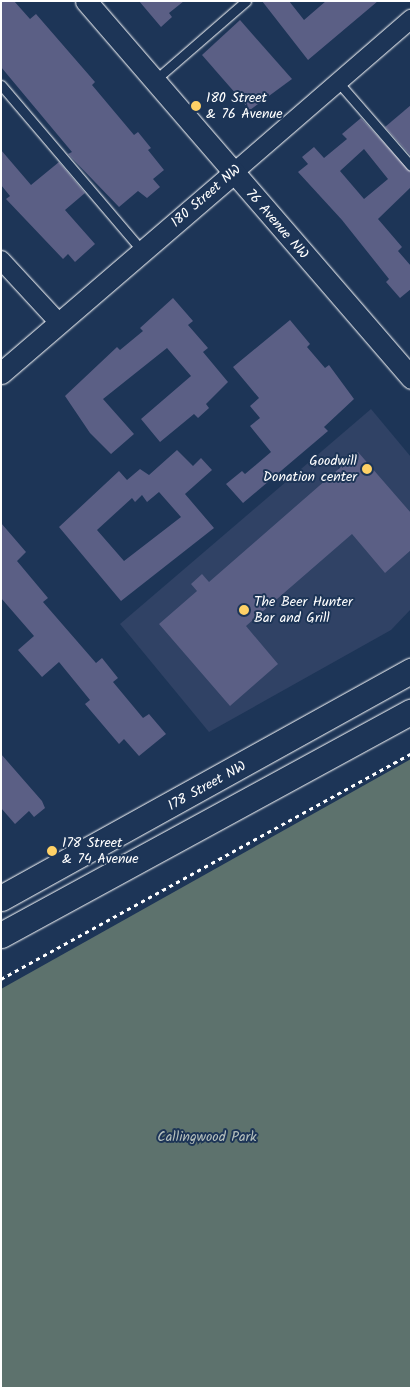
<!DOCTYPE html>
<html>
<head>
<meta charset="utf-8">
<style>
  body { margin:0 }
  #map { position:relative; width:412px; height:1389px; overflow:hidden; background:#1d3557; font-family:Kalam,sans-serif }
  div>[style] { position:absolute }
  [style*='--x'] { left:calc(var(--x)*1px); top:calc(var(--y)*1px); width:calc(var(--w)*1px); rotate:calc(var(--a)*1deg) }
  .built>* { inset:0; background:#304265 }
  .green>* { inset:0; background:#5d726d }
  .building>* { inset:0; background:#5b5f85 }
  .path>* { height:3px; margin-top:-1.5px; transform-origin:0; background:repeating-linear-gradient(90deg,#fff 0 4px,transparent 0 8px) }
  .roads { filter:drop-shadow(0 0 1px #fff) drop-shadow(0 0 1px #fff) }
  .service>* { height:9px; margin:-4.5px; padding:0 4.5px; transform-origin:4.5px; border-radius:4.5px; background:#1d3557 }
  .minor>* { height:18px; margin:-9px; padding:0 9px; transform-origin:9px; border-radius:9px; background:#1d3557 }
  .tertiary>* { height:21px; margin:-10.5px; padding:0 10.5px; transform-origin:10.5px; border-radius:10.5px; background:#1d3557 }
  .secondary>* { height:25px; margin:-12.5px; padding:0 12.5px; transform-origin:12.5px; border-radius:12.5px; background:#1d3557 }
  .dots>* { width:14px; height:14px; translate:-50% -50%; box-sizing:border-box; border:2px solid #1d3557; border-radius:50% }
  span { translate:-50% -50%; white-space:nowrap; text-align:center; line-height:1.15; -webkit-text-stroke:4px #1d3557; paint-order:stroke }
  .poi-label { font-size:14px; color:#fff }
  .left { translate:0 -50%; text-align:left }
  .right { translate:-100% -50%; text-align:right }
  .street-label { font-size:14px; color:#fff }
  .park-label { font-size:14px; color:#b6c0bd }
  .frame { position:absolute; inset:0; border:2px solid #fff; pointer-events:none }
</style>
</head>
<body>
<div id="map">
  <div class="built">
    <i style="clip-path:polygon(371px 409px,411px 457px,411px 609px,391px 630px,209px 732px,120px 624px)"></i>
  </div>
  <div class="green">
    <i style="clip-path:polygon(411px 759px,411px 1388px,1px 1388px,1px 989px)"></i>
  </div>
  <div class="building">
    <i style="clip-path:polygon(1px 1px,14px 1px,30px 19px,36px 14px,95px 82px,92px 85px,134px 135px,138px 132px,151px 148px,148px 150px,164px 170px,153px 179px,160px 187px,147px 198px,138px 191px,119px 207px,68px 154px,72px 152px,1px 67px)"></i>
    <i style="clip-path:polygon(139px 1px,184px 1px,169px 13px,172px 17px,161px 27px)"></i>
    <i style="clip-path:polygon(262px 1px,289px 1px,304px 20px,326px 1px,378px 1px,308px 60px)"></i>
    <i style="clip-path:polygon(240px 20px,292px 79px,250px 110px,202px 55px)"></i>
    <i style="clip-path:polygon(411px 105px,411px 156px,385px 127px)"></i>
    <i style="clip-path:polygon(evenodd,361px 118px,411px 172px,411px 187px,378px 219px,402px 247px,398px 251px,411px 266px,411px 289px,400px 298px,386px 282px,389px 279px,342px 220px,298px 172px,308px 164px,302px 157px,314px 147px,324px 158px,347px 139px,342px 134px,361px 118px,364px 149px,388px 179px,364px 199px,340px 171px,364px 149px)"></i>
    <i style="clip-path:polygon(1px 150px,31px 185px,59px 162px,85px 193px,65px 210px,95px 244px,75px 262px,68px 254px,63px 259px,6px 199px,10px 196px,1px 185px)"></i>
    <i style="clip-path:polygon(173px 298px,193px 321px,188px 325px,208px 348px,203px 352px,228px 382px,206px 404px,209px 408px,198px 418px,194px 414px,160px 442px,141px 419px,191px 376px,167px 348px,103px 399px,134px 434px,111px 454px,90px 433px,65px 396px,117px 347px,120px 350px,143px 331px,140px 328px)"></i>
    <i style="clip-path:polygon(290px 320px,310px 344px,307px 347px,325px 368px,329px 365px,354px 399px,324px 427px,328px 431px,243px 503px,226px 484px,242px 471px,245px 474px,271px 452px,250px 426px,260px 418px,250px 406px,259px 398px,233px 367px)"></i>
    <i style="clip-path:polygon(evenodd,177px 450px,193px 466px,201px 458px,212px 470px,185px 494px,214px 528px,121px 601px,59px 527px,119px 471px,127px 480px,140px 469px,149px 475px,177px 450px,159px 492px,181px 517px,124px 561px,97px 530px,132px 498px,135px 502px,142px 495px,147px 502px,159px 492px)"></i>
    <i style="clip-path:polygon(358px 452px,411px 513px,411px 550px,385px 573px,352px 534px,246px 626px,278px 664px,230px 706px,159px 624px,197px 591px,191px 584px,202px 574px,209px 582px)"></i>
    <i style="clip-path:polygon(1px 523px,26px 552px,17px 561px,48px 598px,43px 602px,96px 663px,102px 658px,118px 678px,113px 682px,143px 718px,149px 714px,166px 734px,139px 756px,124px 739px,119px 744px,85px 704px,90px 700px,59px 662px,42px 677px,18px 650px,34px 636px,1px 598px)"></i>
    <i style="clip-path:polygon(1px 754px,42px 801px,45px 808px,34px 817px,29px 811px,15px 824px,1px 808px)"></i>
  </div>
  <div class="path">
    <i style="--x:1;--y:979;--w:468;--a:-28.8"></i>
  </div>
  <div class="roads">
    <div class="service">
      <i style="--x:154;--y:81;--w:122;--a:-41"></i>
      <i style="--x:338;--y:82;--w:111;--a:49"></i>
      <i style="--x:1;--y:85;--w:219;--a:49.6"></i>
    </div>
    <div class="minor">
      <i style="--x:232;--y:174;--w:237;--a:-40.9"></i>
      <i style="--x:1;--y:260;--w:87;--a:47.3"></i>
    </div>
    <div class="tertiary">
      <i style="--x:86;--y:1;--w:498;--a:49.2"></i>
      <i style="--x:1;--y:373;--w:305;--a:-40.7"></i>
    </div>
    <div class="secondary">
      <i style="--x:1;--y:898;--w:469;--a:-29"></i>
      <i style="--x:1;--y:935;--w:467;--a:-28.6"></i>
    </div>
  </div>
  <div class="dots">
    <i style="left:196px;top:106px;background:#ffd166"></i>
    <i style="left:367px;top:469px;background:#ffd166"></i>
    <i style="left:244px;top:610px;background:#ffd166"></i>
    <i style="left:52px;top:851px;background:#ffd166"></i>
  </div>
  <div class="poi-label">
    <span class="left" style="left:206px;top:106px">180 Street<br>&amp; 76 Avenue</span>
    <span class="right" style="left:357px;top:469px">Goodwill<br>Donation center</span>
    <span class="left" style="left:254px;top:610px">The Beer Hunter<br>Bar and Grill</span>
    <span class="left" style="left:62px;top:851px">178 Street<br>&amp; 74 Avenue</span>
  </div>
  <div class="street-label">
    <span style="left:206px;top:196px;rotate:-41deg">180 Street NW</span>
    <span style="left:277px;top:224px;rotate:49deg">76 Avenue NW</span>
    <span style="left:207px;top:786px;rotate:-29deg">178 Street NW</span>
  </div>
  <div class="park-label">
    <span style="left:207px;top:1137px">Callingwood Park</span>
  </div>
  <div class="frame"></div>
</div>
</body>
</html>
